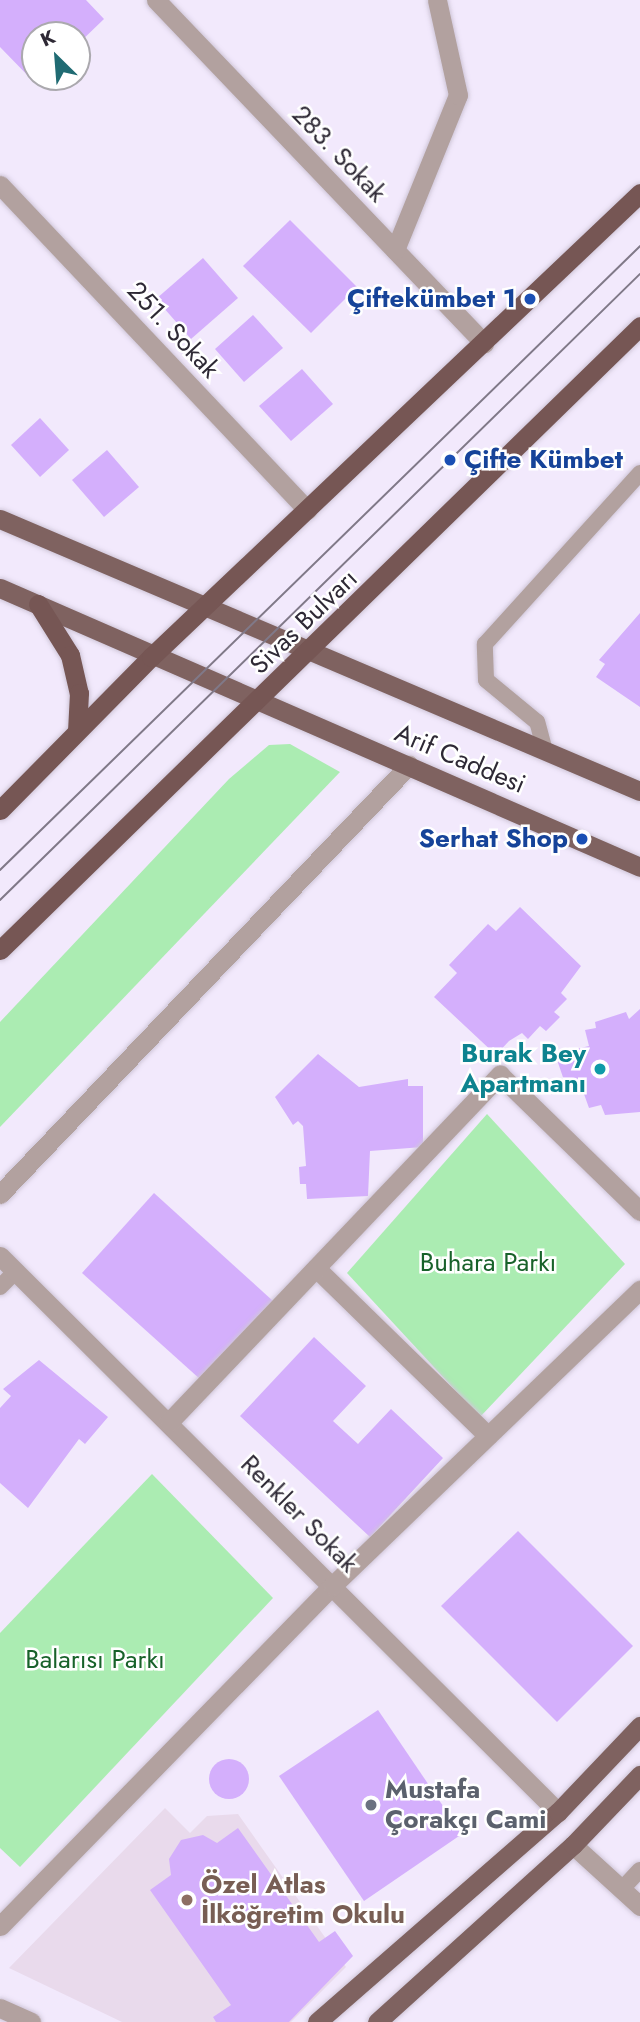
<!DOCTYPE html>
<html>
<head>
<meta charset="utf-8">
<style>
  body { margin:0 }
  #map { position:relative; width:640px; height:2022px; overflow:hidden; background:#f2e9fc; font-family:Jost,sans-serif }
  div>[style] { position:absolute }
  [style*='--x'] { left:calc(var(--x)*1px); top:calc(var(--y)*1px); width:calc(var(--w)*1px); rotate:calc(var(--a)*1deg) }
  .education>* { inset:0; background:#e9daec }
  .green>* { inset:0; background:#abecb2 }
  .building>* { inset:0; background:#d4affc }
  .round { border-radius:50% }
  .roads { filter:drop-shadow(0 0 2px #cfc6d8) drop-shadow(0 0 2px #cfc6d8) }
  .service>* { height:16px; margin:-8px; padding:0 8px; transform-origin:8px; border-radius:8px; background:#b2a19f }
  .minor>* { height:19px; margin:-9.5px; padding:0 9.5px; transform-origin:9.5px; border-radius:9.5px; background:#b2a19f }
  .primary>* { height:19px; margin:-9.5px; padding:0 9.5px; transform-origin:9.5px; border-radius:9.5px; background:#7f6260 }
  .trunk>* { height:19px; margin:-9.5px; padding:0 9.5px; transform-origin:9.5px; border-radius:9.5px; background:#765654 }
  .tram>* { height:2px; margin:-1px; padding:0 1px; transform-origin:1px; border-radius:1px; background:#807988 }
  .dots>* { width:19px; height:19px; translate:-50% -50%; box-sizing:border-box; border:4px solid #fff; border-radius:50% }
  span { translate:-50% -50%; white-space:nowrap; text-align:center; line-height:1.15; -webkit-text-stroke:5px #fff; paint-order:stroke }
  .street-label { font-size:26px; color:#2e2935 }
  .transit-label { font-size:26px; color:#164399; font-weight:700 }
  .right { translate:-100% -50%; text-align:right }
  .left { translate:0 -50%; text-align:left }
  .culture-label { font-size:26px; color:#0d838f; font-weight:700 }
  .park-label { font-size:26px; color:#18622a }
  .worship-label { font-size:26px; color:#5b616d; font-weight:700 }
  .education-label { font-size:26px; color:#785e54; font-weight:700 }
  .north { position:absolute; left:21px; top:21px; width:70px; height:70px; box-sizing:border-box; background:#fff; border:2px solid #aba9ae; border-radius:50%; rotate:335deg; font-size:19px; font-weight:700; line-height:28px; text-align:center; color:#2e2935 }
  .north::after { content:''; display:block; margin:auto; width:24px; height:32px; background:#206b73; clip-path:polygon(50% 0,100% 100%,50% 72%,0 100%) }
</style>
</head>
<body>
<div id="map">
  <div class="education">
    <i style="clip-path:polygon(165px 1808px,190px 1833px,207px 1816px,238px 1814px,346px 1967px,291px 2022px,122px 2022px,9px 1968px)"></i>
  </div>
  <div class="green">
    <i style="clip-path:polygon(290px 744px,340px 772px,0 1127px,0 1022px,229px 779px,269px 745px)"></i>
    <i style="clip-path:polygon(487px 1114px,625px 1264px,480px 1417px,347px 1273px)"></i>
    <i style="clip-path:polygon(152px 1474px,273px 1598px,20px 1867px,0 1848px,0 1633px)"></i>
  </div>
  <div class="building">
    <i style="clip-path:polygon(0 0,86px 0,104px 19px,77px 45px,77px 35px,35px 35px,35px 77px,43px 77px,36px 84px,0 47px)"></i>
    <i style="clip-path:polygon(290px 220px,357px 287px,311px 333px,243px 266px)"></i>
    <i style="clip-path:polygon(203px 258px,238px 298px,191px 339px,156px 299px)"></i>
    <i style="clip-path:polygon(253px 315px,283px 348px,244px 382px,215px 349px)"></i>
    <i style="clip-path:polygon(302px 369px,333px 404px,291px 441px,259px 406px)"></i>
    <i style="clip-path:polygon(40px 418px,69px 450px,40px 477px,11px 445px)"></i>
    <i style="clip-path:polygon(107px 450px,139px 487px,104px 517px,72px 480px)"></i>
    <i style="clip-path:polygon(640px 613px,640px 707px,596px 677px,605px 664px,599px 660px)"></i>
    <i style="clip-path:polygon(520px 907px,581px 966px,561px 993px,567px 999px,554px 1012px,560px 1017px,546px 1031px,540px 1026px,528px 1039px,522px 1033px,509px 1041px,496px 1055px,434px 997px,457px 973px,449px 965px,488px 924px,496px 931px)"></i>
    <i style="clip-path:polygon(640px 1009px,640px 1112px,605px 1115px,601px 1105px,589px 1108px,580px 1083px,567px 1089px,555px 1054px,589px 1046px,585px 1030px,596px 1028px,595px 1022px,626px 1012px,629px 1019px)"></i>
    <i style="clip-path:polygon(318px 1054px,359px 1087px,408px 1079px,408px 1086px,423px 1086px,423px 1147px,370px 1151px,368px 1196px,307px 1199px,306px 1184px,300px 1184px,299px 1167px,306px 1166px,303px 1126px,298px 1121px,293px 1125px,275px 1097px)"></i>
    <i style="clip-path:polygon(154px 1193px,273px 1301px,201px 1380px,82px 1273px)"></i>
    <i style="clip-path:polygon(314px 1337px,366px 1386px,333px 1421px,358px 1444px,391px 1409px,443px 1458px,370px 1537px,240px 1416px)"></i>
    <i style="clip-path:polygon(39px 1360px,108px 1417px,85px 1444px,79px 1439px,28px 1508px,0 1483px,0 1408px,11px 1396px,3px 1389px)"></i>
    <i style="clip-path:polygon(518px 1531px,633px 1646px,557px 1722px,441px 1606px)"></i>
    <i style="clip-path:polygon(378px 1710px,462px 1834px,364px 1901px,279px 1776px)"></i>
    <i class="round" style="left:209px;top:1759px;width:40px;height:40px"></i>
    <i style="clip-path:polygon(238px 1828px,319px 1942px,335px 1931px,353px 1956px,289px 2022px,216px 2022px,213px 2017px,231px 2005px,150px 1890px,171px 1875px,169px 1859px,181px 1840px,203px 1835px,217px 1843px)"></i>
  </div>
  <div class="roads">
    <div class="service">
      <i style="--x:545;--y:751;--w:30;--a:-105"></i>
      <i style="--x:537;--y:722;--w:66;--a:-140.5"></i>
      <i style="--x:486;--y:680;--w:36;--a:-92"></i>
      <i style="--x:485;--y:644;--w:231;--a:-47.8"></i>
      <i style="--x:0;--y:1287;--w:23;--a:-45"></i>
      <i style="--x:622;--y:1889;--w:26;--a:-47"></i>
    </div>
    <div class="minor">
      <i style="--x:156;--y:0;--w:475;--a:46.3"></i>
      <i style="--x:0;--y:185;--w:447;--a:46.6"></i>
      <i style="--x:395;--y:250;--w:167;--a:-67.9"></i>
      <i style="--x:458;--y:95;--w:97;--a:-102.5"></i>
      <i style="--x:0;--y:1194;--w:593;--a:-46.37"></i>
      <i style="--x:0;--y:1256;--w:788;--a:44.9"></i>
      <i style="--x:316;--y:1268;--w:240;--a:44.3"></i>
      <i style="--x:169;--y:1422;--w:480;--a:-46.4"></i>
      <i style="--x:500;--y:1075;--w:195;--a:44.2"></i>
      <i style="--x:573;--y:1845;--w:91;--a:42.3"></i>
      <i style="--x:0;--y:1926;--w:477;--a:-45.7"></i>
      <i style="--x:333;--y:1585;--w:426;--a:-43.9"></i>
      <i style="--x:0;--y:2008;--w:34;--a:24"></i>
    </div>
    <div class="primary">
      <i style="--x:0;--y:519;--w:695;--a:23.03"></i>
      <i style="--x:0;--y:588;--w:698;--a:23.55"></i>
      <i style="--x:317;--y:2022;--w:320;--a:-41.1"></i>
      <i style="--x:558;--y:1812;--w:119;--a:-46.4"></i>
      <i style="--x:377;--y:2022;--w:264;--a:-42.1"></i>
      <i style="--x:573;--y:1845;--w:97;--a:-46.3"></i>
    </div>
    <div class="trunk">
      <i style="--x:38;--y:604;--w:60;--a:57.9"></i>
      <i style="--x:70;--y:655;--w:39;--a:77"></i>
      <i style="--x:79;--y:693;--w:38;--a:93"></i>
      <i style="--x:0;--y:810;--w:215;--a:-45.4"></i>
      <i style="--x:151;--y:657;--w:674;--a:-43.5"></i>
      <i style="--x:0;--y:950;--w:894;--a:-44.27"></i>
    </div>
  </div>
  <div class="tram">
    <i style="--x:0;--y:870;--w:894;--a:-44.27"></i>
    <i style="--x:0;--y:900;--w:895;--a:-44.37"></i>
  </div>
  <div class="dots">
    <i style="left:530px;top:299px;background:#1a4fb4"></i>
    <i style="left:450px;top:460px;background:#1a4fb4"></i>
    <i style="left:582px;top:839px;background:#1a4fb4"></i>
    <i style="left:600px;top:1069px;background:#0f9aa8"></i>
    <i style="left:371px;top:1805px;background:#6b7280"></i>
    <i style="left:187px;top:1900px;background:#8d6e63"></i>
  </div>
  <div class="street-label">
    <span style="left:339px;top:154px;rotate:46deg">283. Sokak</span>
    <span style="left:173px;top:330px;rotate:47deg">251. Sokak</span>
    <span style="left:304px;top:622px;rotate:-44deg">Sivas Bulvarı</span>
    <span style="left:460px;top:759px;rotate:23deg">Arif Caddesi</span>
    <span style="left:299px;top:1514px;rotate:45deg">Renkler Sokak</span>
  </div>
  <div class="transit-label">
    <span class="right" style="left:516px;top:299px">Çiftekümbet 1</span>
    <span class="left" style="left:464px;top:460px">Çifte Kümbet</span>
    <span class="right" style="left:568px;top:839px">Serhat Shop</span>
  </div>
  <div class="culture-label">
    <span class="right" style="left:586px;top:1069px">Burak Bey<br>Apartmanı</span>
  </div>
  <div class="park-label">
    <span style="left:488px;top:1263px">Buhara Parkı</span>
    <span style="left:95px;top:1660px">Balarısı Parkı</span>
  </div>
  <div class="worship-label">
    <span class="left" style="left:385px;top:1805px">Mustafa<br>Çorakçı Cami</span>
  </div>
  <div class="education-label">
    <span class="left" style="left:201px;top:1900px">Özel Atlas<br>İlköğretim Okulu</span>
  </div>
  <div class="north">K</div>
</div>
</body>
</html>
